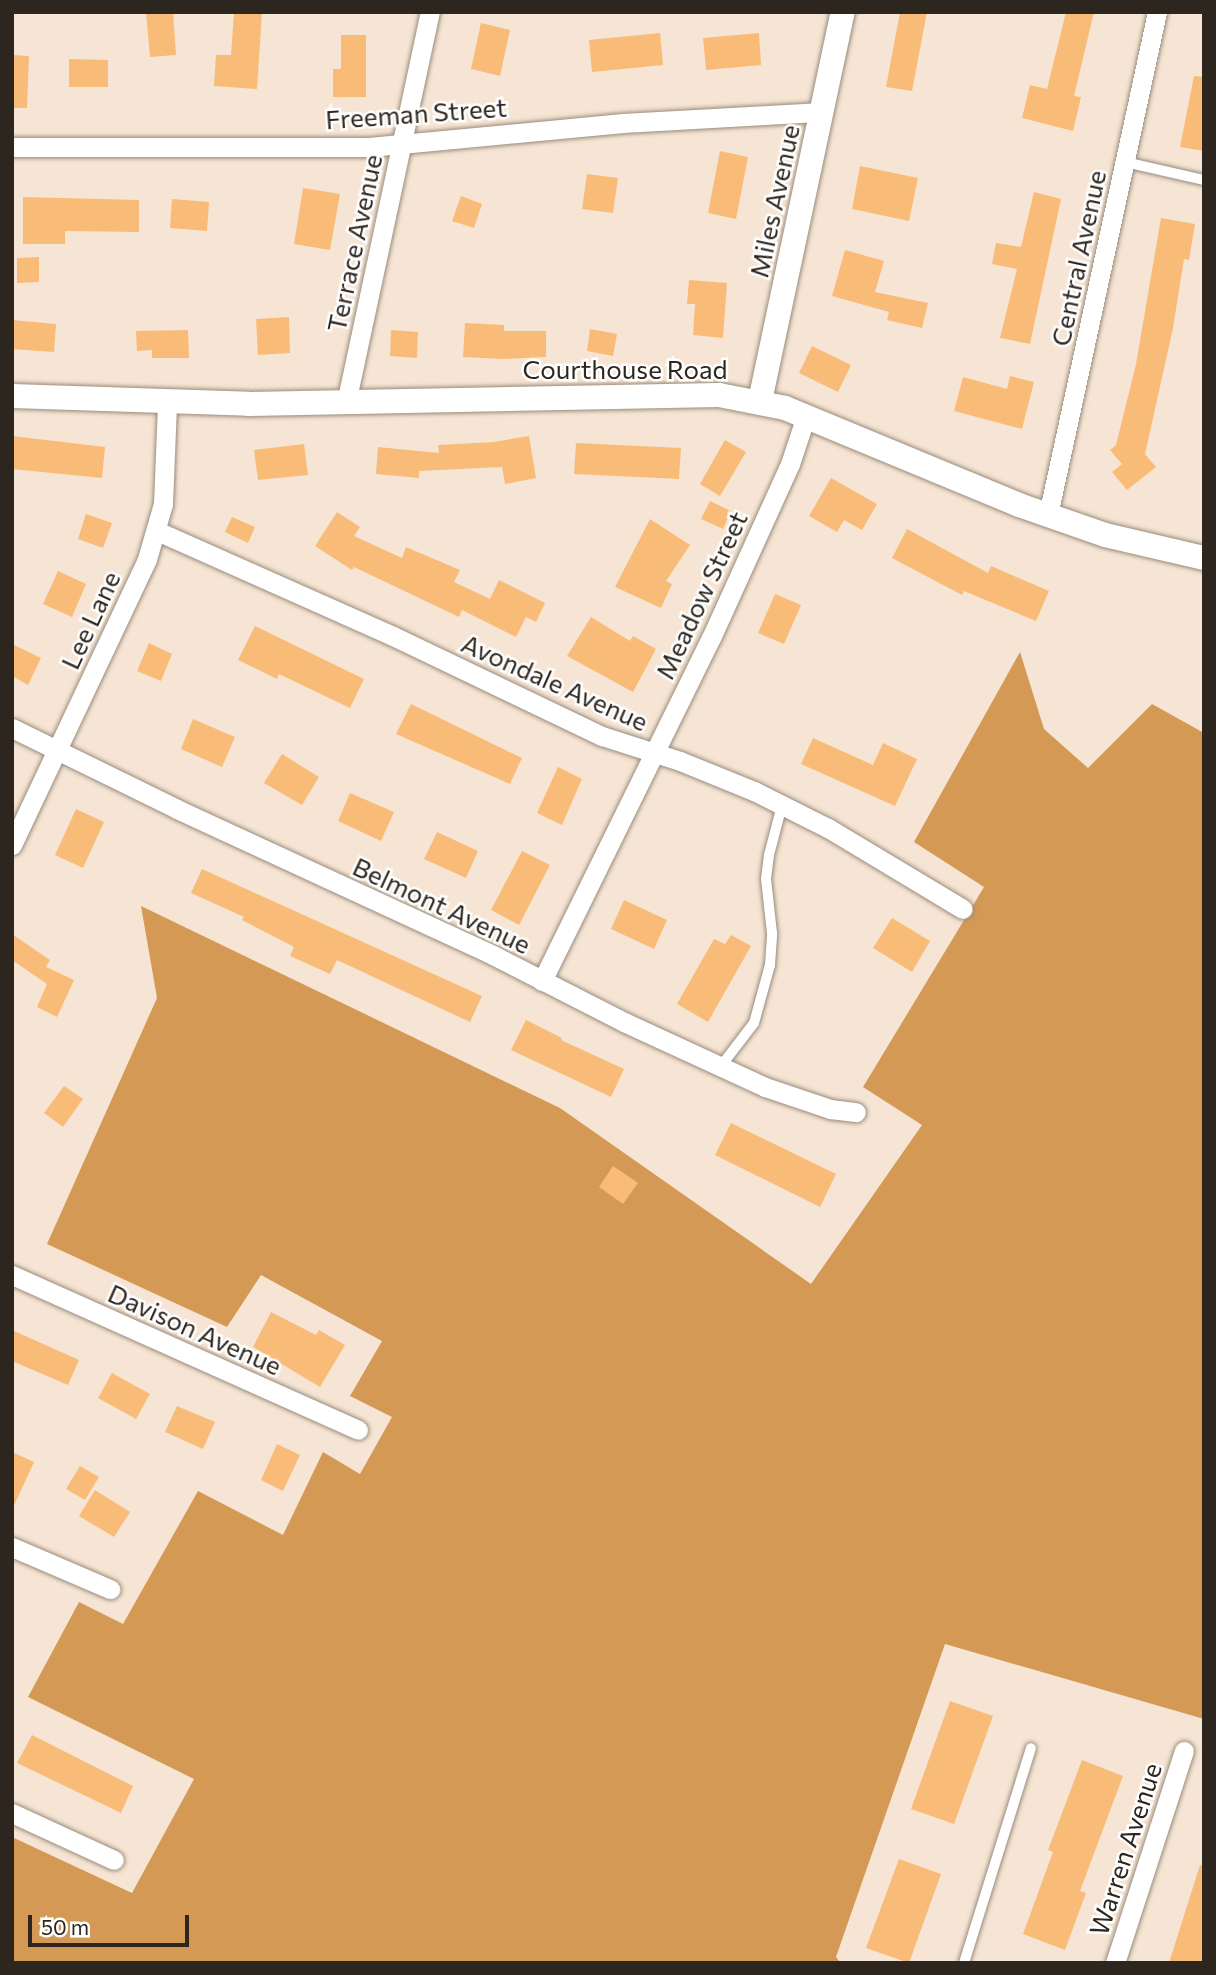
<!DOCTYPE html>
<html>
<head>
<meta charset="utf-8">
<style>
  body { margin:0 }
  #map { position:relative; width:1216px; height:1975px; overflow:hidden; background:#f6e5d4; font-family:Commissioner,sans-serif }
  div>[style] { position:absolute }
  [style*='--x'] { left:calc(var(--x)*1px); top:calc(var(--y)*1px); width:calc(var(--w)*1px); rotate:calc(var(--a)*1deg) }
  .forest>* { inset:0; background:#d59956 }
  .building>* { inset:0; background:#f9bc78 }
  .roads { filter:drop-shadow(0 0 2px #9a8b7b) drop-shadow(0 0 2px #9a8b7b) }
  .service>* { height:10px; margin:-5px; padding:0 5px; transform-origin:5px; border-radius:5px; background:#fff }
  .minor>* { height:19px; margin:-9.5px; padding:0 9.5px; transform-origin:9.5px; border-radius:9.5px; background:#fff }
  .tertiary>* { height:24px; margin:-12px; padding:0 12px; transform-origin:12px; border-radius:12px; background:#fff }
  span { translate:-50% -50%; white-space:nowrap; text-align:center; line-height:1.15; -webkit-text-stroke:5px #fff; paint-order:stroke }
  .street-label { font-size:26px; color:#2c261f }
  .frame { position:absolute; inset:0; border:14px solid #2c261f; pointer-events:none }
  .scale { position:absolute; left:28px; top:1915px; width:161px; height:32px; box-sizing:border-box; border:4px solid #2c261f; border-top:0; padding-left:9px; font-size:21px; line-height:24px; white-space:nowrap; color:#2c261f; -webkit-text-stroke:5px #fff; paint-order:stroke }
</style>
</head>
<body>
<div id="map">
  <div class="forest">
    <i style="clip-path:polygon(1020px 652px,1044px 729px,1088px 768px,1152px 704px,1204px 733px,1204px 1719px,945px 1644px,836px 1957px,841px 1963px,12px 1963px,12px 1837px,132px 1893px,194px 1779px,28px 1697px,79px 1602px,123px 1624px,198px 1491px,283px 1535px,323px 1452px,360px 1474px,392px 1417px,350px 1396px,382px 1341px,261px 1275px,227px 1327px,47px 1244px,157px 998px,141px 906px,560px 1108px,811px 1284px,922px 1125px,863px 1087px,984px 887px,914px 842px)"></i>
  </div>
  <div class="building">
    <i style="clip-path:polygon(146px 12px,173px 12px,176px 55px,150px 57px)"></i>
    <i style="clip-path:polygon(234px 12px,262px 12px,257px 89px,214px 86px,216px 55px,231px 55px)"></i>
    <i style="clip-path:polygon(900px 12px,927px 12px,912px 91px,886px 87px)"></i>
    <i style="clip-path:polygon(1066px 12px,1094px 12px,1074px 96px,1081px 97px,1073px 131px,1022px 118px,1030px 85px,1047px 89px)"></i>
    <i style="clip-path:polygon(481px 23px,510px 30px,500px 76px,471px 69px)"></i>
    <i style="clip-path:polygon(660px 33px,663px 65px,592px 72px,589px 40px)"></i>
    <i style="clip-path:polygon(759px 33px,761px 65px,706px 70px,703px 38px)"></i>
    <i style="clip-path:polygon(341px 35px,366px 35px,366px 97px,333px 97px,333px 69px,341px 69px)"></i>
    <i style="clip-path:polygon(12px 55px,29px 56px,27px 108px,12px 108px)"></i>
    <i style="clip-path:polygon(69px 59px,108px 60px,108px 87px,69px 87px)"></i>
    <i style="clip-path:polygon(1194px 76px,1204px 77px,1204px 151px,1180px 147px)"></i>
    <i style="clip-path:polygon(720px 151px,748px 157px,736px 219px,708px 213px)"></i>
    <i style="clip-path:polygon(860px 166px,918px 178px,909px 221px,852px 209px)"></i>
    <i style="clip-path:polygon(587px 174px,618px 178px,613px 213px,582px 209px)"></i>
    <i style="clip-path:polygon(303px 188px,340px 194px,330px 250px,294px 244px)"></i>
    <i style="clip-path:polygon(1034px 192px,1061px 199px,1030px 344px,1000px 338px,1017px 269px,992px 264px,996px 243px,1021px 247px)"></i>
    <i style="clip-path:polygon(461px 196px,482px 204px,474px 228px,452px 221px)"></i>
    <i style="clip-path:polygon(23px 197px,139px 200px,139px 232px,65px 231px,65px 244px,23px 244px)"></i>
    <i style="clip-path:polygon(172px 199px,209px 202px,207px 231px,170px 228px)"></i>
    <i style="clip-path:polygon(1161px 218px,1195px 224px,1189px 260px,1184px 259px,1173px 328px,1145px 454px,1156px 467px,1127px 490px,1112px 472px,1122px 464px,1110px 450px,1116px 445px,1136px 364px)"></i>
    <i style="clip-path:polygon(845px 250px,884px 261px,875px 292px,928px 303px,922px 328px,887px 320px,889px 312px,832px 296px)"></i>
    <i style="clip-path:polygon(39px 257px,39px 282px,17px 283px,17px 258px)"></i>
    <i style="clip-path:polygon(689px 280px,727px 283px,723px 338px,693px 335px,695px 304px,687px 304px)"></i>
    <i style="clip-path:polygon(289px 317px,290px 353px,258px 355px,256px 319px)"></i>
    <i style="clip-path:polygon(12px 320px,56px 324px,54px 352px,12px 349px)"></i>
    <i style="clip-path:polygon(465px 323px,504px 325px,504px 331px,546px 331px,546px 357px,502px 359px,463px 357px)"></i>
    <i style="clip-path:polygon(590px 329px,617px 334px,613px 356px,587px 351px)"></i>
    <i style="clip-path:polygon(188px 330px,189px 358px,152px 358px,152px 350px,137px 351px,136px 331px)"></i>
    <i style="clip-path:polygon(391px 330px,418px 332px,417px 358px,390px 356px)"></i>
    <i style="clip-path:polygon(812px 346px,851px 365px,838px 392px,799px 373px)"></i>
    <i style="clip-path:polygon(1010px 376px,1034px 382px,1022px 429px,954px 411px,963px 377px,1007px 389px)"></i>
    <i style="clip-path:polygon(12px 436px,105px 447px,102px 478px,12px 469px)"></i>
    <i style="clip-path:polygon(529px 436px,536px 478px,505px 484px,502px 467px,419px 471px,419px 478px,376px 474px,378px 447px,439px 453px,438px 445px,494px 442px)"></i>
    <i style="clip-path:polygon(725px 440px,746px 452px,720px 496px,700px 484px)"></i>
    <i style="clip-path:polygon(576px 443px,681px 448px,679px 479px,574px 474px)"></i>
    <i style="clip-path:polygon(304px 444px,308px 475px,258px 480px,254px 450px)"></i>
    <i style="clip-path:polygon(831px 478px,877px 504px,862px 530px,844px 520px,837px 532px,809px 516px)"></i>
    <i style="clip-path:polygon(710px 501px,731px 511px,723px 529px,701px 519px)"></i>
    <i style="clip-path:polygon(337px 512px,360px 527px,354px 536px,402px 558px,406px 547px,460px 570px,454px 582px,490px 599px,499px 580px,545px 603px,536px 622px,526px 617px,516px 637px,462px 610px,459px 617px,354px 567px,352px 570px,315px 546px)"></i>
    <i style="clip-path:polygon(86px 514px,112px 523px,103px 548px,78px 539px)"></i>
    <i style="clip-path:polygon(232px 517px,255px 527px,248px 543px,225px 532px)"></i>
    <i style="clip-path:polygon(650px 519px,690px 545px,666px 581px,672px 584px,661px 608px,615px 587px)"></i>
    <i style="clip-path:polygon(907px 529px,988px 573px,991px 566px,1049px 591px,1036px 621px,964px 591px,962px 595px,892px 558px)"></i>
    <i style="clip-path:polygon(58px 571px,86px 584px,72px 617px,43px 604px)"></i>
    <i style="clip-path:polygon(775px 594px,801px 605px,784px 644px,758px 633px)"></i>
    <i style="clip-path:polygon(591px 617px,630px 641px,633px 636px,656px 649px,633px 692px,567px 656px)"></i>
    <i style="clip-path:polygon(255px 626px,364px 679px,350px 708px,279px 674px,277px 679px,238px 660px)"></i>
    <i style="clip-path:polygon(149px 643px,172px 654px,161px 681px,137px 671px)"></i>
    <i style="clip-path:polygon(12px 644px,41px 658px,28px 685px,12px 676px)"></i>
    <i style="clip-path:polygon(411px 704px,522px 758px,510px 784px,396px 734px)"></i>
    <i style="clip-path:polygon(193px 719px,235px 737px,222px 767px,181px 749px)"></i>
    <i style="clip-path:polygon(813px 738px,873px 765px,883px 743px,917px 759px,895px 806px,801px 764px)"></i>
    <i style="clip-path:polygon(282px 754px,319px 777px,302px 805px,264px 783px)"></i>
    <i style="clip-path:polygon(558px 767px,582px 779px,562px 825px,537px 813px)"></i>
    <i style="clip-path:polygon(350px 793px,394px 812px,381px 841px,338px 821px)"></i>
    <i style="clip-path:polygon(76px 809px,104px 822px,83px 868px,55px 855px)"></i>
    <i style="clip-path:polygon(437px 832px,478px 851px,466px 878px,424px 859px)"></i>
    <i style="clip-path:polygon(522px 851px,550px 865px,519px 925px,491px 910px)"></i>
    <i style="clip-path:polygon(202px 869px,482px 996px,470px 1022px,337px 960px,330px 974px,290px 956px,294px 947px,242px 920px,244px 917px,191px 893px)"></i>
    <i style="clip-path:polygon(624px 900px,667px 920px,654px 949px,611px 929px)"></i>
    <i style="clip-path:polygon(892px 918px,930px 941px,912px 972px,873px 948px)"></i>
    <i style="clip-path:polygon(12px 934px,50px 960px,46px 967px,74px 980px,57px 1017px,37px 1007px,47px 984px,12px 960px)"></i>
    <i style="clip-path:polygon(731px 935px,751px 946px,708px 1022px,677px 1004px,714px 939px,725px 944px)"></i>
    <i style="clip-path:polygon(526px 1020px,562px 1038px,561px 1040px,624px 1069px,611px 1097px,511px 1050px)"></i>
    <i style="clip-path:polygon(64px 1086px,83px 1099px,63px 1127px,44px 1113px)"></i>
    <i style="clip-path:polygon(731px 1123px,836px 1174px,820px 1207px,715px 1155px)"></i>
    <i style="clip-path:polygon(613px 1166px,638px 1183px,623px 1204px,599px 1187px)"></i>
    <i style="clip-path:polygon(271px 1312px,316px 1335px,319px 1330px,345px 1345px,320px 1387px,253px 1347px)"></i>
    <i style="clip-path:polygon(12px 1330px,79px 1360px,68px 1385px,12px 1361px)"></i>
    <i style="clip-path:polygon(112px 1373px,150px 1394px,136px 1419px,98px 1398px)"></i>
    <i style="clip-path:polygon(177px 1406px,215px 1422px,203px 1449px,165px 1432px)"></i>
    <i style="clip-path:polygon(277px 1444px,300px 1455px,283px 1491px,261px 1480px)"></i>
    <i style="clip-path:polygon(12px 1452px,34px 1462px,12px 1510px)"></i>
    <i style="clip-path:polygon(80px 1466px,99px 1477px,85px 1500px,66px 1489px)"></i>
    <i style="clip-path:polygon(95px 1490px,130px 1512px,114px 1537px,79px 1516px)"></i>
    <i style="clip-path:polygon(950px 1701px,993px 1716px,954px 1824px,911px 1809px)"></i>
    <i style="clip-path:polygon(32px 1735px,133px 1786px,121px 1813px,17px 1763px)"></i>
    <i style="clip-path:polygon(1082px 1760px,1123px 1776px,1080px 1891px,1086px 1893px,1065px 1950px,1023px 1934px,1053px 1852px,1048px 1850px)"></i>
    <i style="clip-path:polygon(899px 1859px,941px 1874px,909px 1963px,866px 1948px)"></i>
    <i style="clip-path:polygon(1200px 1865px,1204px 1866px,1204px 1963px,1169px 1963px)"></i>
  </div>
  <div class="roads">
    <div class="service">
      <i style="--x:1125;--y:162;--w:81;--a:12.8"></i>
      <i style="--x:721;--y:1066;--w:54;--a:-52.5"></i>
      <i style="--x:754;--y:1023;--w:60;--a:-74.6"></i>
      <i style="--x:770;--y:965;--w:32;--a:-86"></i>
      <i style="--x:772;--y:933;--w:54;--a:-96.3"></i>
      <i style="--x:766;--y:879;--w:24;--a:-83"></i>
      <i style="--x:769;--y:855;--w:52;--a:-75.4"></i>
      <i style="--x:964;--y:1963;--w:225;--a:-72.7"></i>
    </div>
    <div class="minor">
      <i style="--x:12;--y:147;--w:357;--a:0"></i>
      <i style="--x:369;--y:147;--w:255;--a:-5.4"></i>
      <i style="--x:623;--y:123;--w:199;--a:-3.2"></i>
      <i style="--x:346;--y:403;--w:400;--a:-77.9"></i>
      <i style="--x:1048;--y:515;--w:515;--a:-77.77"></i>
      <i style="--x:157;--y:531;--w:258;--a:24"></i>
      <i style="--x:393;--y:636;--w:232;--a:25.6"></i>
      <i style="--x:602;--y:736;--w:82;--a:17.8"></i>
      <i style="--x:680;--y:761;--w:80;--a:22.1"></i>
      <i style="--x:754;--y:791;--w:83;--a:26.6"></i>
      <i style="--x:828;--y:828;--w:157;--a:31"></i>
      <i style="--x:12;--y:728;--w:184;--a:26.1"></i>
      <i style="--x:177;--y:809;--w:348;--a:24.8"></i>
      <i style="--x:493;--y:955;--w:147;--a:27.1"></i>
      <i style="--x:624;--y:1022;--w:155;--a:24.7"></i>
      <i style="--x:765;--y:1087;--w:69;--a:18.7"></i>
      <i style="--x:830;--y:1109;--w:26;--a:7"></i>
      <i style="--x:12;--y:845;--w:316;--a:-64.7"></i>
      <i style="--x:147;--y:559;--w:57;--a:-73.8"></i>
      <i style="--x:163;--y:504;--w:101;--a:-87.7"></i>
      <i style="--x:542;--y:981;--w:382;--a:-63.8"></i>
      <i style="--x:711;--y:638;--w:191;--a:-65.6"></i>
      <i style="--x:790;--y:464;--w:51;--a:-71.6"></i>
      <i style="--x:12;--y:1275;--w:379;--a:24.1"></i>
      <i style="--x:12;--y:1547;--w:107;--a:23.2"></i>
      <i style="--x:12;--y:1813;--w:112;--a:24.7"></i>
      <i style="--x:1115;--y:1963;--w:223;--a:-72"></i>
    </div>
    <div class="tertiary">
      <i style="--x:12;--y:396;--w:237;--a:1.9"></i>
      <i style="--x:249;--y:404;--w:470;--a:-1.1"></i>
      <i style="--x:719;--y:395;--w:67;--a:11.1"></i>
      <i style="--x:785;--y:408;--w:253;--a:22.5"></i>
      <i style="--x:1019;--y:505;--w:91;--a:19.2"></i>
      <i style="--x:1105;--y:535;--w:102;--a:13.1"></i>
      <i style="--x:760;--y:401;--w:398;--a:-78"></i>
    </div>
  </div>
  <div class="street-label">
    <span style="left:416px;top:113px;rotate:-4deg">Freeman Street</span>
    <span style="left:774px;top:201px;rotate:-78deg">Miles Avenue</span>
    <span style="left:354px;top:243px;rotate:-78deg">Terrace Avenue</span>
    <span style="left:1078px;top:258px;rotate:-78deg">Central Avenue</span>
    <span style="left:625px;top:369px">Courthouse Road</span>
    <span style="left:701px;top:595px;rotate:-65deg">Meadow Street</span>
    <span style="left:90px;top:620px;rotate:-65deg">Lee Lane</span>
    <span style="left:555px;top:682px;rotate:24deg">Avondale Avenue</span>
    <span style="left:442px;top:905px;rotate:25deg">Belmont Avenue</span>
    <span style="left:195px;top:1329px;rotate:24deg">Davison Avenue</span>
    <span style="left:1125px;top:1849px;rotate:-72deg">Warren Avenue</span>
  </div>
  <div class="frame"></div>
  <div class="scale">50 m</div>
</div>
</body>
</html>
